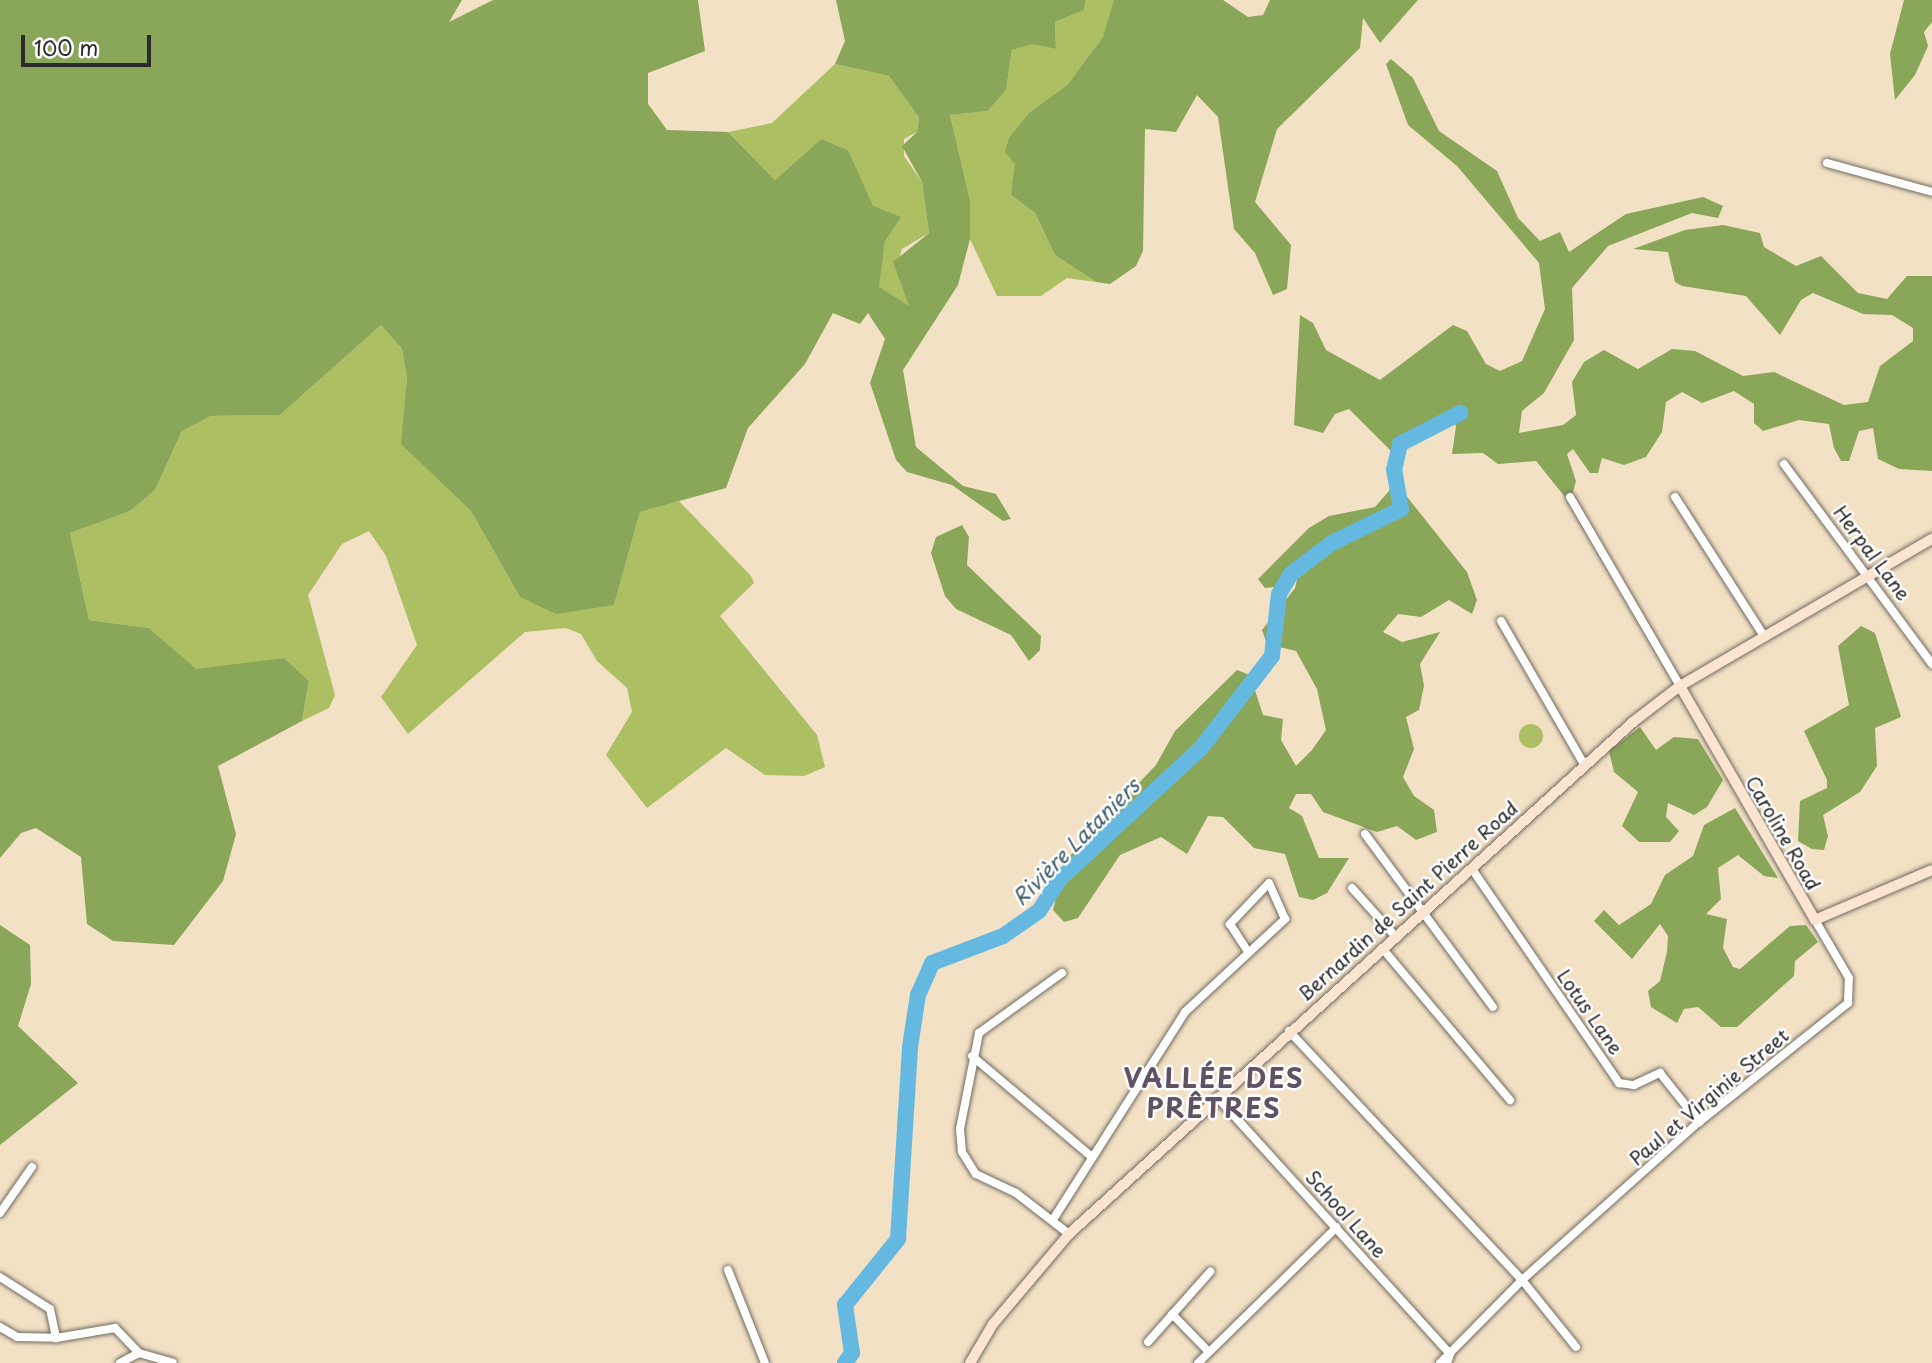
<!DOCTYPE html>
<html>
<head>
<meta charset="utf-8">
<style>
  body { margin:0 }
  #map { position:relative; width:1932px; height:1363px; overflow:hidden; background:#f3e1c5; font-family:"Playpen Sans",sans-serif }
  div>[style] { position:absolute }
  [style*='--x'] { left:calc(var(--x)*1px); top:calc(var(--y)*1px); width:calc(var(--w)*1px); rotate:calc(var(--a)*1deg) }
  .green>* { inset:0; background:#acbf63 }
  .round { border-radius:50% }
  .forest>* { inset:0; background:#89a659 }
  .river>* { height:16px; margin:-8px; padding:0 8px; transform-origin:8px; border-radius:8px; background:#65b9e1 }
  .roads { filter:drop-shadow(0 0 2px #716b61) drop-shadow(0 0 2px #716b61) }
  .street>* { height:8px; margin:-4px; padding:0 4px; transform-origin:4px; border-radius:4px; background:#fff }
  .secondary>* { height:10px; margin:-5px; padding:0 5px; transform-origin:5px; border-radius:5px; background:#fce5d0 }
  span { translate:-50% -50%; white-space:nowrap; text-align:center; line-height:1.15; -webkit-text-stroke:5px #fff; paint-order:stroke }
  .street-label { font-size:19px; color:#2b2b2b }
  .water-label { font-size:21px; color:#3f5d6b; font-style:italic }
  .district-label { font-size:26px; color:#5f5262; font-weight:700; letter-spacing:2px }
  .scale { position:absolute; left:21px; top:35px; width:130px; height:32px; box-sizing:border-box; border:4px solid #2b2b2b; border-top:0; padding-left:9px; font-size:21px; line-height:24px; white-space:nowrap; color:#2b2b2b; -webkit-text-stroke:5px #fff; paint-order:stroke }
</style>
</head>
<body>
<div id="map">
  <div class="green">
    <i style="clip-path:polygon(1086px 0,1114px 0,1116px 6px,1103px 37px,1067px 85px,1030px 112px,1011px 195px,1035px 213px,1055px 255px,1096px 282px,1067px 278px,1041px 296px,997px 296px,970px 239px,970px 200px,950px 115px,988px 111px,1006px 90px,1012px 50px,1033px 43px,1056px 49px,1055px 22px,1084px 10px)"></i>
    <i style="clip-path:polygon(835px 64px,889px 76px,919px 116px,917px 132px,904px 139px,904px 156px,922px 182px,929px 233px,902px 249px,896px 270px,910px 307px,878px 287px,885px 241px,848px 150px,821px 139px,775px 180px,728px 132px,772px 123px)"></i>
    <i style="clip-path:polygon(381px 325px,402px 349px,407px 378px,402px 444px,471px 511px,520px 597px,614px 605px,640px 512px,679px 501px,751px 576px,754px 583px,720px 616px,817px 735px,825px 767px,804px 776px,765px 775px,726px 748px,647px 808px,606px 755px,632px 712px,627px 688px,597px 661px,581px 634px,566px 628px,525px 632px,408px 734px,381px 697px,417px 645px,386px 556px,369px 531px,342px 544px,308px 595px,335px 695px,329px 708px,302px 721px,309px 681px,284px 658px,196px 670px,149px 628px,89px 620px,70px 533px,130px 511px,155px 490px,182px 431px,211px 416px,280px 415px)"></i>
    <i class="round" style="left:1519px;top:724px;width:24px;height:24px"></i>
  </div>
  <div class="forest">
    <i style="clip-path:polygon(0 0,462px 0,449px 22px,493px 0,698px 0,705px 51px,648px 73px,648px 104px,667px 130px,728px 132px,775px 180px,821px 139px,848px 150px,873px 206px,901px 217px,885px 241px,879px 287px,909px 306px,893px 262px,929px 233px,922px 182px,902px 146px,917px 132px,919px 117px,889px 76px,835px 64px,845px 41px,836px 0,1086px 0,1084px 10px,1055px 22px,1056px 49px,1033px 44px,1012px 50px,1006px 90px,988px 111px,950px 115px,970px 200px,970px 239px,958px 285px,903px 370px,916px 447px,963px 486px,996px 494px,1011px 519px,1003px 521px,952px 485px,907px 472px,896px 460px,870px 383px,885px 339px,868px 313px,860px 324px,833px 313px,805px 364px,748px 428px,726px 488px,640px 512px,614px 605px,556px 614px,520px 597px,471px 511px,401px 444px,407px 378px,402px 349px,381px 325px,280px 415px,211px 416px,182px 431px,155px 490px,130px 511px,70px 533px,89px 620px,149px 628px,196px 669px,284px 658px,309px 681px,302px 721px,218px 766px,236px 834px,223px 881px,174px 945px,113px 941px,87px 924px,81px 857px,36px 828px,21px 833px,0 858px)"></i>
    <i style="clip-path:polygon(1114px 0,1223px 0,1248px 17px,1263px 15px,1270px 0,1418px 0,1380px 43px,1363px 18px,1360px 48px,1277px 129px,1255px 202px,1291px 245px,1287px 289px,1273px 295px,1255px 253px,1234px 229px,1218px 117px,1197px 95px,1176px 132px,1145px 129px,1143px 251px,1136px 266px,1110px 284px,1096px 282px,1055px 255px,1035px 213px,1011px 195px,1015px 164px,1005px 152px,1009px 138px,1030px 112px,1067px 85px,1103px 37px)"></i>
    <i style="clip-path:polygon(1904px 0,1932px 0,1932px 22px,1924px 32px,1928px 46px,1915px 75px,1895px 100px,1890px 54px)"></i>
    <i style="clip-path:polygon(1391px 59px,1413px 78px,1439px 131px,1497px 171px,1518px 218px,1540px 241px,1560px 232px,1569px 252px,1626px 214px,1703px 197px,1723px 206px,1718px 218px,1692px 213px,1608px 246px,1572px 288px,1574px 340px,1544px 393px,1522px 411px,1519px 433px,1563px 425px,1576px 415px,1572px 382px,1584px 362px,1604px 350px,1638px 369px,1672px 349px,1695px 351px,1743px 376px,1774px 372px,1844px 405px,1868px 402px,1880px 366px,1913px 341px,1913px 328px,1892px 315px,1863px 314px,1813px 293px,1801px 300px,1780px 335px,1746px 296px,1682px 286px,1675px 282px,1668px 252px,1633px 249px,1685px 230px,1723px 225px,1760px 233px,1764px 247px,1796px 266px,1821px 256px,1858px 293px,1887px 299px,1907px 276px,1932px 276px,1932px 471px,1899px 469px,1878px 459px,1873px 428px,1859px 431px,1849px 461px,1841px 461px,1834px 448px,1829px 424px,1799px 420px,1763px 431px,1754px 423px,1754px 404px,1734px 391px,1702px 403px,1682px 392px,1666px 402px,1662px 432px,1646px 457px,1624px 465px,1602px 458px,1598px 473px,1590px 473px,1573px 449px,1567px 454px,1576px 481px,1572px 496px,1565px 497px,1536px 461px,1498px 464px,1483px 453px,1452px 454px,1456px 426px,1450px 417px,1415px 429px,1393px 453px,1349px 409px,1335px 414px,1323px 433px,1294px 425px,1300px 315px,1313px 323px,1326px 350px,1380px 380px,1453px 325px,1467px 331px,1486px 364px,1500px 371px,1522px 361px,1545px 309px,1539px 263px,1457px 166px,1408px 125px,1386px 64px)"></i>
    <i style="clip-path:polygon(1396px 483px,1467px 572px,1477px 600px,1472px 614px,1449px 600px,1421px 617px,1398px 614px,1383px 632px,1402px 642px,1440px 632px,1420px 664px,1424px 686px,1419px 710px,1406px 717px,1414px 749px,1403px 777px,1414px 796px,1434px 810px,1437px 832px,1416px 840px,1397px 826px,1377px 832px,1323px 812px,1311px 794px,1296px 794px,1289px 808px,1302px 816px,1319px 858px,1349px 858px,1327px 893px,1313px 900px,1299px 897px,1285px 854px,1254px 848px,1223px 817px,1208px 816px,1187px 854px,1161px 837px,1120px 855px,1078px 918px,1064px 922px,1053px 910px,1065px 861px,1156px 765px,1175px 731px,1237px 670px,1250px 675px,1263px 715px,1283px 719px,1281px 740px,1296px 766px,1312px 750px,1326px 730px,1317px 689px,1296px 651px,1267px 644px,1262px 630px,1295px 588px,1301px 562px,1276px 587px,1265px 588px,1258px 579px,1309px 528px,1329px 516px,1375px 507px)"></i>
    <i style="clip-path:polygon(962px 525px,969px 537px,967px 565px,1041px 636px,1040px 650px,1029px 661px,1011px 635px,956px 609px,945px 596px,931px 553px,936px 537px)"></i>
    <i style="clip-path:polygon(1861px 626px,1875px 633px,1901px 717px,1875px 728px,1877px 766px,1860px 792px,1823px 815px,1828px 836px,1824px 850px,1812px 849px,1798px 841px,1800px 801px,1827px 788px,1827px 780px,1804px 731px,1849px 705px,1838px 646px)"></i>
    <i style="clip-path:polygon(1640px 727px,1656px 750px,1674px 737px,1698px 739px,1723px 780px,1707px 807px,1694px 815px,1668px 803px,1666px 817px,1679px 831px,1670px 842px,1639px 842px,1622px 826px,1638px 792px,1614px 772px,1609px 751px)"></i>
    <i style="clip-path:polygon(1735px 808px,1778px 878px,1764px 876px,1738px 855px,1718px 868px,1721px 899px,1706px 914px,1727px 919px,1723px 948px,1733px 967px,1740px 969px,1790px 926px,1806px 925px,1818px 942px,1795px 961px,1794px 976px,1737px 1027px,1721px 1027px,1698px 1007px,1684px 1009px,1677px 1023px,1651px 1007px,1648px 991px,1660px 981px,1667px 952px,1668px 936px,1660px 924px,1632px 959px,1594px 921px,1604px 910px,1619px 925px,1651px 904px,1665px 875px,1693px 856px,1704px 825px)"></i>
    <i style="clip-path:polygon(0 925px,30px 945px,31px 984px,18px 1026px,78px 1083px,0 1145px)"></i>
  </div>
  <div class="river">
    <i style="--x:845;--y:1363;--w:12;--a:-55"></i>
    <i style="--x:852;--y:1353;--w:49;--a:-98.3"></i>
    <i style="--x:845;--y:1305;--w:85;--a:-51.2"></i>
    <i style="--x:898;--y:1239;--w:192;--a:-86.4"></i>
    <i style="--x:910;--y:1047;--w:53;--a:-81.3"></i>
    <i style="--x:918;--y:995;--w:35;--a:-66"></i>
    <i style="--x:932;--y:963;--w:76;--a:-20.8"></i>
    <i style="--x:1003;--y:936;--w:44;--a:-34.8"></i>
    <i style="--x:1039;--y:911;--w:38;--a:-57"></i>
    <i style="--x:1060;--y:879;--w:192;--a:-42.9"></i>
    <i style="--x:1201;--y:748;--w:116;--a:-52.3"></i>
    <i style="--x:1272;--y:656;--w:62;--a:-83.6"></i>
    <i style="--x:1279;--y:594;--w:23;--a:-59"></i>
    <i style="--x:1291;--y:574;--w:51;--a:-37.1"></i>
    <i style="--x:1332;--y:543;--w:77;--a:-26.2"></i>
    <i style="--x:1401;--y:509;--w:40;--a:-100"></i>
    <i style="--x:1394;--y:470;--w:27;--a:-77"></i>
    <i style="--x:1400;--y:444;--w:68;--a:-27.3"></i>
  </div>
  <div class="roads">
    <div class="street">
      <i style="--x:1827;--y:163;--w:109;--a:15.4"></i>
      <i style="--x:1784;--y:464;--w:249;--a:53.5"></i>
      <i style="--x:1570;--y:497;--w:219;--a:59.8"></i>
      <i style="--x:1675;--y:497;--w:165;--a:57.4"></i>
      <i style="--x:1501;--y:621;--w:165;--a:59.9"></i>
      <i style="--x:1365;--y:834;--w:215;--a:53.5"></i>
      <i style="--x:1472;--y:869;--w:260;--a:55.5"></i>
      <i style="--x:1619;--y:1083;--w:15;--a:8"></i>
      <i style="--x:1634;--y:1085;--w:29;--a:-25"></i>
      <i style="--x:1660;--y:1073;--w:63;--a:51.5"></i>
      <i style="--x:1352;--y:888;--w:66;--a:48.1"></i>
      <i style="--x:1382;--y:948;--w:199;--a:49.9"></i>
      <i style="--x:1062;--y:973;--w:102;--a:144.1"></i>
      <i style="--x:979;--y:1033;--w:98;--a:101.2"></i>
      <i style="--x:960;--y:1129;--w:23;--a:85"></i>
      <i style="--x:962;--y:1152;--w:26;--a:58"></i>
      <i style="--x:976;--y:1174;--w:44;--a:25.4"></i>
      <i style="--x:1016;--y:1193;--w:67;--a:37.7"></i>
      <i style="--x:1289;--y:1031;--w:341;--a:46.9"></i>
      <i style="--x:1522;--y:1280;--w:237;--a:-41.8"></i>
      <i style="--x:1699;--y:1122;--w:191;--a:-38.6"></i>
      <i style="--x:1848;--y:1003;--w:25;--a:-88"></i>
      <i style="--x:1849;--y:978;--w:67;--a:-120.4"></i>
      <i style="--x:972;--y:1056;--w:157;--a:40.1"></i>
      <i style="--x:1217;--y:1097;--w:347;--a:47.8"></i>
      <i style="--x:1450;--y:1354;--w:9;--a:108"></i>
      <i style="--x:0;--y:1213;--w:56;--a:-55.2"></i>
      <i style="--x:1054;--y:1218;--w:244;--a:-57.5"></i>
      <i style="--x:1185;--y:1012;--w:137;--a:-42.9"></i>
      <i style="--x:1285;--y:919;--w:39;--a:-114"></i>
      <i style="--x:1269;--y:883;--w:57;--a:133.6"></i>
      <i style="--x:1230;--y:924;--w:33;--a:57"></i>
      <i style="--x:728;--y:1270;--w:100;--a:68.3"></i>
      <i style="--x:0;--y:1277;--w:59;--a:32.6"></i>
      <i style="--x:50;--y:1309;--w:30;--a:78"></i>
      <i style="--x:1172;--y:1314;--w:53;--a:45.8"></i>
      <i style="--x:0;--y:1327;--w:20;--a:30"></i>
      <i style="--x:17;--y:1337;--w:39;--a:1"></i>
      <i style="--x:56;--y:1338;--w:60;--a:-9.6"></i>
      <i style="--x:115;--y:1328;--w:35;--a:46"></i>
      <i style="--x:1148;--y:1342;--w:94;--a:-48.5"></i>
      <i style="--x:120;--y:1363;--w:21;--a:-28"></i>
      <i style="--x:139;--y:1353;--w:35;--a:16"></i>
      <i style="--x:1198;--y:1363;--w:194;--a:-44.4"></i>
      <i style="--x:1440;--y:1363;--w:117;--a:-45.3"></i>
      <i style="--x:1522;--y:1280;--w:86;--a:51.1"></i>
    </div>
    <div class="secondary">
      <i style="--x:1680;--y:686;--w:270;--a:60"></i>
      <i style="--x:1815;--y:920;--w:127;--a:-23.1"></i>
      <i style="--x:970;--y:1363;--w:45;--a:-59.5"></i>
      <i style="--x:993;--y:1324;--w:118;--a:-49.8"></i>
      <i style="--x:1069;--y:1234;--w:762;--a:-42.23"></i>
      <i style="--x:1633;--y:722;--w:59;--a:-37.5"></i>
      <i style="--x:1680;--y:686;--w:292;--a:-30.3"></i>
    </div>
  </div>
  <div class="street-label">
    <span style="left:1872px;top:553px;rotate:53deg">Herpal Lane</span>
    <span style="left:1783px;top:833px;rotate:60deg">Caroline Road</span>
    <span style="left:1408px;top:901px;rotate:-42deg">Bernardin de Saint Pierre Road</span>
    <span style="left:1590px;top:1012px;rotate:55deg">Lotus Lane</span>
    <span style="left:1709px;top:1097px;rotate:-40deg">Paul et Virginie Street</span>
    <span style="left:1346px;top:1214px;rotate:48deg">School Lane</span>
  </div>
  <div class="water-label">
    <span style="left:1075px;top:841px;rotate:-45deg">Rivière Lataniers</span>
  </div>
  <div class="district-label">
    <span style="left:1214px;top:1093px">VALLÉE DES<br>PRÊTRES</span>
  </div>
  <div class="scale">100 m</div>
</div>
</body>
</html>
